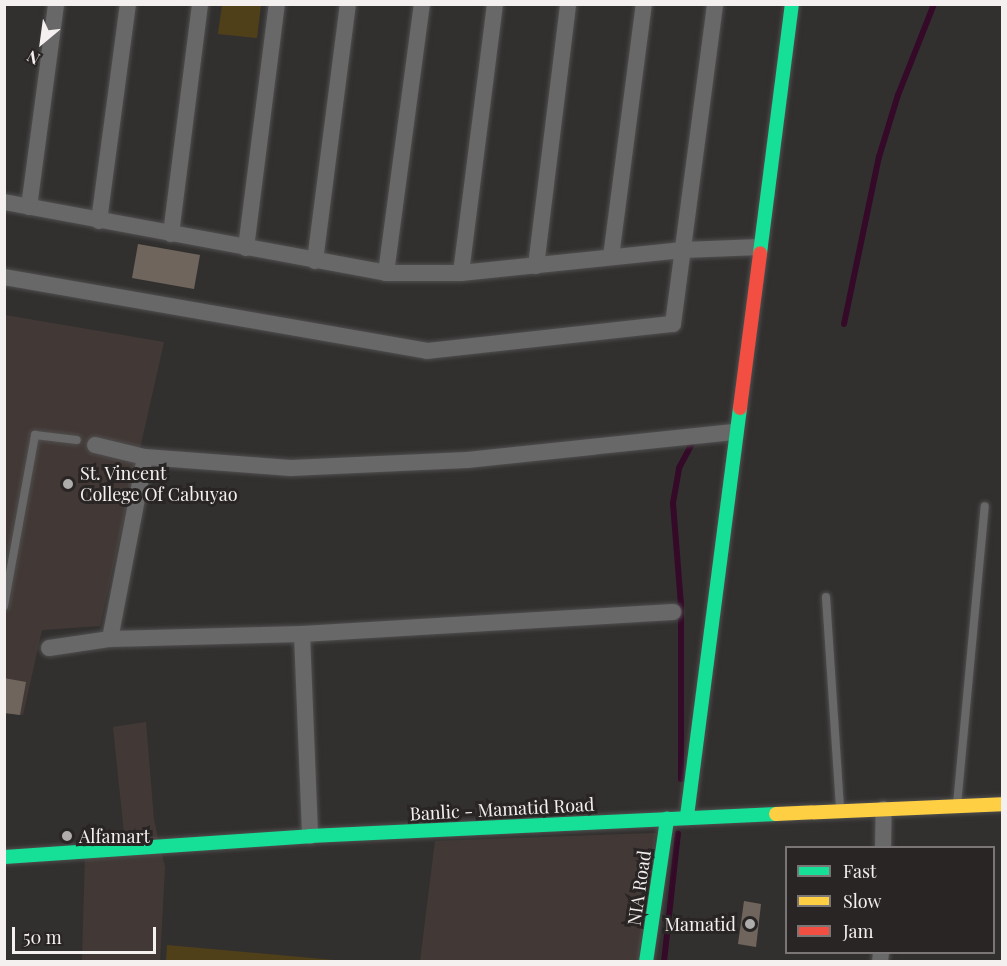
<!DOCTYPE html>
<html>
<head>
<meta charset="utf-8">
<style>
  body { margin:0 }
  #map { position:relative; width:1007px; height:966px; overflow:hidden; background:#32302f; font-family:"Playfair Display",serif }
  div>[style] { position:absolute }
  [style*='--x'] { left:calc(var(--x)*1px); top:calc(var(--y)*1px); width:calc(var(--w)*1px); rotate:calc(var(--a)*1deg) }
  .built>* { inset:0; background:#423936 }
  .green>* { inset:0; background:#4f4019 }
  .stream>* { height:6px; margin:-3px; padding:0 3px; transform-origin:3px; border-radius:3px; background:#350a29 }
  .building>* { inset:0; background:#70655d }
  .roads { filter:drop-shadow(0 0 2px #504f4f) drop-shadow(0 0 2px #504f4f) }
  .lane>* { height:8px; margin:-4px; padding:0 4px; transform-origin:4px; border-radius:4px; background:#696868 }
  .street>* { height:16px; margin:-8px; padding:0 8px; transform-origin:8px; border-radius:8px; background:#696868 }
  .fast>* { height:14px; margin:-7px; padding:0 7px; transform-origin:7px; border-radius:7px; background:#16e098 }
  .slow>* { height:14px; margin:-7px; padding:0 7px; transform-origin:7px; border-radius:7px; background:#ffcf43 }
  .jam>* { height:14px; margin:-7px; padding:0 7px; transform-origin:7px; border-radius:7px; background:#f24e42 }
  .dots>* { width:16px; height:16px; translate:-50% -50%; box-sizing:border-box; border:3px solid #292524; border-radius:50% }
  span { translate:-50% -50%; white-space:nowrap; text-align:center; line-height:1.15; -webkit-text-stroke:6px #292524; paint-order:stroke }
  .poi-label { font-size:18px; color:#f3f0ef }
  .left { translate:0 -50%; text-align:left }
  .right { translate:-100% -50%; text-align:right }
  .street-label { font-size:18px; color:#f3f0ef }
  .frame { position:absolute; inset:0; border:6px solid #f3f0ef; pointer-events:none }
  .legend { position:absolute; left:785px; top:846px; width:210px; height:108px; box-sizing:border-box; background:#292524; border:2px solid #7a7675; margin:0; padding:8px 10px; list-style:none; font-size:18px; color:#f3f0ef }
  .legend li { display:flex; align-items:center; gap:12px; height:30px }
  .legend b { width:30px; border:2px solid #7a7675 }
  .north { position:absolute; left:12px; top:12px; width:60px; height:60px; -webkit-text-stroke:4px #292524; paint-order:stroke; rotate:209deg; font-size:16px; font-weight:700; line-height:24px; text-align:center; color:#f3f0ef }
  .north::after { content:''; display:block; margin:auto; width:21px; height:27px; background:#f3f0ef; clip-path:polygon(50% 0,100% 100%,50% 72%,0 100%) }
  .scale { position:absolute; left:12px; top:927px; width:144px; height:27px; box-sizing:border-box; border:3px solid #f3f0ef; border-top:0; padding-left:8px; font-size:18px; line-height:21px; white-space:nowrap; color:#f3f0ef; -webkit-text-stroke:4px #292524; paint-order:stroke }
</style>
</head>
<body>
<div id="map">
  <div class="built">
    <i style="clip-path:polygon(5px 315px,164px 342px,100px 626px,42px 630px,23px 715px,5px 713px)"></i>
    <i style="clip-path:polygon(146px 722px,154px 820px,165px 867px,160px 961px,82px 962px,85px 854px,126px 852px,113px 727px)"></i>
    <i style="clip-path:polygon(656px 833px,639px 961px,420px 962px,435px 841px)"></i>
  </div>
  <div class="green">
    <i style="clip-path:polygon(222px 5px,261px 5px,257px 38px,218px 34px)"></i>
    <i style="clip-path:polygon(167px 945px,345px 961px,166px 961px)"></i>
  </div>
  <div class="stream">
    <i style="--x:844;--y:324;--w:171;--a:-78.2"></i>
    <i style="--x:879;--y:157;--w:65;--a:-73"></i>
    <i style="--x:898;--y:95;--w:98;--a:-68.4"></i>
    <i style="--x:681;--y:779;--w:174;--a:-90"></i>
    <i style="--x:681;--y:605;--w:102;--a:-94.5"></i>
    <i style="--x:673;--y:503;--w:36;--a:-80"></i>
    <i style="--x:679;--y:468;--w:26;--a:-62"></i>
    <i style="--x:664;--y:962;--w:129;--a:-83.8"></i>
  </div>
  <div class="building">
    <i style="clip-path:polygon(138px 244px,200px 255px,194px 289px,132px 278px)"></i>
    <i style="clip-path:polygon(4px 678px,26px 682px,20px 715px,4px 713px)"></i>
    <i style="clip-path:polygon(744px 901px,761px 904px,756px 947px,738px 944px)"></i>
  </div>
  <div class="roads">
    <div class="lane">
      <i style="--x:826;--y:597;--w:213;--a:86.2"></i>
      <i style="--x:4;--y:606;--w:174;--a:-79.7"></i>
      <i style="--x:35;--y:435;--w:42;--a:6.8"></i>
      <i style="--x:957;--y:805;--w:300;--a:-84.7"></i>
    </div>
    <div class="street">
      <i style="--x:4;--y:202;--w:389;--a:10.5"></i>
      <i style="--x:386;--y:273;--w:75;--a:0"></i>
      <i style="--x:461;--y:273;--w:223;--a:-5.9"></i>
      <i style="--x:683;--y:250;--w:77;--a:-2.2"></i>
      <i style="--x:29;--y:207;--w:205;--a:-82.4"></i>
      <i style="--x:99;--y:221;--w:219;--a:-82.4"></i>
      <i style="--x:171;--y:234;--w:232;--a:-82.8"></i>
      <i style="--x:246;--y:248;--w:246;--a:-82.8"></i>
      <i style="--x:611;--y:257;--w:255;--a:-82.6"></i>
      <i style="--x:315;--y:261;--w:259;--a:-82.7"></i>
      <i style="--x:536;--y:266;--w:264;--a:-83"></i>
      <i style="--x:386;--y:273;--w:271;--a:-82.4"></i>
      <i style="--x:461;--y:273;--w:271;--a:-82.8"></i>
      <i style="--x:4;--y:277;--w:429;--a:9.9"></i>
      <i style="--x:427;--y:351;--w:247;--a:-6.3"></i>
      <i style="--x:673;--y:324;--w:323;--a:-82.5"></i>
      <i style="--x:95;--y:445;--w:51;--a:13.5"></i>
      <i style="--x:145;--y:457;--w:146;--a:4.3"></i>
      <i style="--x:291;--y:468;--w:176;--a:-2.6"></i>
      <i style="--x:467;--y:460;--w:268;--a:-6"></i>
      <i style="--x:302;--y:634;--w:202;--a:87.7"></i>
      <i style="--x:110;--y:639;--w:185;--a:-79.1"></i>
      <i style="--x:49;--y:648;--w:62;--a:-8.4"></i>
      <i style="--x:110;--y:639;--w:192;--a:-1.5"></i>
      <i style="--x:302;--y:634;--w:372;--a:-3.4"></i>
      <i style="--x:883;--y:848;--w:39;--a:-89"></i>
      <i style="--x:880;--y:962;--w:10;--a:-84"></i>
    </div>
    <div class="fast">
      <i style="--x:760;--y:253;--w:251;--a:-82.7"></i>
      <i style="--x:687;--y:816;--w:411;--a:-82.6"></i>
      <i style="--x:4;--y:857;--w:307;--a:-3.9"></i>
      <i style="--x:310;--y:836;--w:467;--a:-2.7"></i>
      <i style="--x:646;--y:962;--w:145;--a:-81.6"></i>
    </div>
    <div class="slow">
      <i style="--x:776;--y:814;--w:226;--a:-2.5"></i>
    </div>
    <div class="jam">
      <i style="--x:740;--y:408;--w:156;--a:-82.6"></i>
    </div>
  </div>
  <div class="dots">
    <i style="left:68px;top:484px;background:#afadac"></i>
    <i style="left:67px;top:836px;background:#afadac"></i>
    <i style="left:750px;top:924px;background:#afadac"></i>
  </div>
  <div class="poi-label">
    <span class="left" style="left:80px;top:484px">St. Vincent<br>College Of Cabuyao</span>
    <span class="left" style="left:79px;top:836px">Alfamart</span>
    <span class="right" style="left:736px;top:924px">Mamatid</span>
  </div>
  <div class="street-label">
    <span style="left:502px;top:809px;rotate:-3deg">Banlic - Mamatid Road</span>
    <span style="left:639px;top:888px;rotate:-82deg">NIA Road</span>
  </div>
  <div class="frame"></div>
  <ul class="legend">
  <li><b style="height:8px;background:#16e098"></b>Fast</li>
  <li><b style="height:8px;background:#ffcf43"></b>Slow</li>
  <li><b style="height:8px;background:#f24e42"></b>Jam</li>
  </ul>
  <div class="north">N</div>
  <div class="scale">50 m</div>
</div>
</body>
</html>
